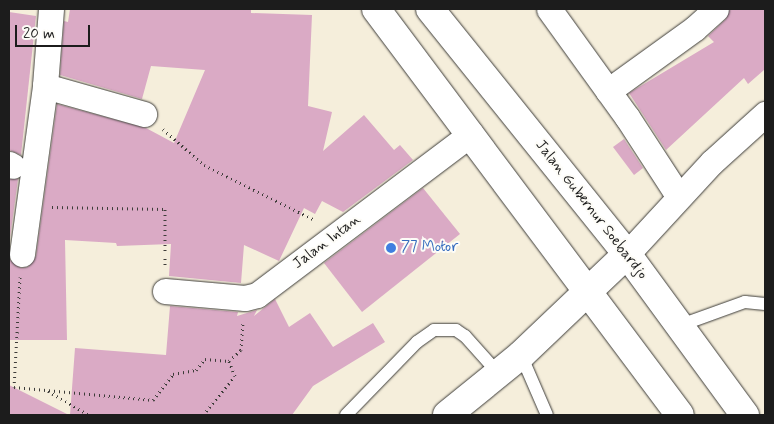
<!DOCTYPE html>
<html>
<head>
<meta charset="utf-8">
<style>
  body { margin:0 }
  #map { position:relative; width:774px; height:424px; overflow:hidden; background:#f5eedb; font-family:Mynerve,sans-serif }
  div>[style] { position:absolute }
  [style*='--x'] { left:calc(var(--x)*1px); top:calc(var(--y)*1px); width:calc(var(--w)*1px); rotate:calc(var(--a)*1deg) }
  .building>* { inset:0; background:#daaac5 }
  .path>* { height:3px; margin-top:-1.5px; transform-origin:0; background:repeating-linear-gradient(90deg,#3d3c39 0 1px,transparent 0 5px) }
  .roads { filter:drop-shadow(0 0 1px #3d3c39) drop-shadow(0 0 1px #3d3c39) }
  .service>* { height:12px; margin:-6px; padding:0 6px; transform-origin:6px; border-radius:6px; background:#fff }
  .minor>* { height:25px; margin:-12.5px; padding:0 12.5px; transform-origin:12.5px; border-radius:12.5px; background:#fff }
  .trunk>* { height:28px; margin:-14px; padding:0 14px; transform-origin:14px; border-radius:14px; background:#fff }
  .dots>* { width:14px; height:14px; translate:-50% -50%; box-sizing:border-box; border:2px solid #fdfcf7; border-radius:50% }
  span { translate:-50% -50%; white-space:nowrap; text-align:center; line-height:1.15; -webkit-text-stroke:4px #fdfcf7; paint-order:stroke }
  .street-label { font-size:15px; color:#1c1c1c }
  .shop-label { font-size:15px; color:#366cbe }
  .left { translate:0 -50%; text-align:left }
  .frame { position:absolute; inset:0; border:10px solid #1c1c1c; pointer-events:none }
  .scale { position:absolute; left:15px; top:25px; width:75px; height:22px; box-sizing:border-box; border:2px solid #1c1c1c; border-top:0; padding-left:6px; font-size:15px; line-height:18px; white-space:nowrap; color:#1c1c1c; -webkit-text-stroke:4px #fdfcf7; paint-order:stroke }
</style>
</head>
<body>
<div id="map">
  <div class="building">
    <i style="clip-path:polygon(70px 9px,233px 9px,251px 10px,251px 13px,312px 15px,308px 106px,332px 112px,323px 151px,364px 115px,394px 150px,400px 145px,413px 160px,343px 212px,322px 201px,315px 214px,304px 208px,279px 261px,244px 245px,241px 283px,169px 276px,171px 244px,117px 246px,116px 243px,65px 240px,67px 340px,9px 340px,9px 259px,21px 268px,28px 267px,36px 256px,57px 104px,146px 128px,174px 143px,205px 70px,151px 66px,142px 99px,60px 75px,64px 21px,68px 22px)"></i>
    <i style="clip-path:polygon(730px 9px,765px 9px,765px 69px,748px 84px,744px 78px,666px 150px,629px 93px,714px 42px,708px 36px,726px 19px)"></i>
    <i style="clip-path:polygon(9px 12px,36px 16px,21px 155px,9px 150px)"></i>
    <i style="clip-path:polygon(624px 139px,643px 168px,634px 175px,613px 147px)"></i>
    <i style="clip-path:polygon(9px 179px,18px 179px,9px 245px)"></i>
    <i style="clip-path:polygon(423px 188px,460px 234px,362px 312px,324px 263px)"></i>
    <i style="clip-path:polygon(275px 299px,289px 327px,310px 313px,333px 347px,373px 323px,385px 342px,313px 386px,292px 415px,70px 415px,75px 348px,166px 355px,170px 306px,238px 312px,237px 316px,257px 310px,254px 316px)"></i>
    <i style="clip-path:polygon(9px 385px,69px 415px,9px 415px)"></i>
  </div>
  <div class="path">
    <i style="--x:163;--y:129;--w:55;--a:41.3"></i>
    <i style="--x:204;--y:165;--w:124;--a:26.4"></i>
    <i style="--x:52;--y:207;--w:113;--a:1"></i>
    <i style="--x:165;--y:209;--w:59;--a:90"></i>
    <i style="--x:20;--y:277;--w:110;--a:93.1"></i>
    <i style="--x:14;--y:387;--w:140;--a:5.3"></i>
    <i style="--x:153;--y:400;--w:33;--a:-52"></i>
    <i style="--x:173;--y:374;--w:23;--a:-10"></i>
    <i style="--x:196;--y:370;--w:14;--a:-51"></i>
    <i style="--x:205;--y:359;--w:24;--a:5"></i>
    <i style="--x:229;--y:361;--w:16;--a:-43"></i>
    <i style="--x:241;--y:350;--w:28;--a:-86"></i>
    <i style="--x:48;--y:391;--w:48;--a:30.3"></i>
    <i style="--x:203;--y:415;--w:50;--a:-50.6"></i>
    <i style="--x:235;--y:376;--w:16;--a:-112"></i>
  </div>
  <div class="roads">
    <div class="service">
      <i style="--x:681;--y:325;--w:68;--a:-19.8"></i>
      <i style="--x:745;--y:302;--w:20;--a:6"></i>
      <i style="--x:521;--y:355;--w:65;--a:66.6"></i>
      <i style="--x:346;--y:415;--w:102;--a:-45.8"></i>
      <i style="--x:417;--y:342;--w:21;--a:-35"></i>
      <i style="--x:434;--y:330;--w:22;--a:0"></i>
      <i style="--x:456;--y:330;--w:11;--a:34"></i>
      <i style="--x:465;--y:336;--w:51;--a:48.2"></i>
    </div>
    <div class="minor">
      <i style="--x:51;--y:9;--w:77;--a:94.5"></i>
      <i style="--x:45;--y:86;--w:103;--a:15.8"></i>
      <i style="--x:549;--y:9;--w:133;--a:54.2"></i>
      <i style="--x:627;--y:117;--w:95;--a:57"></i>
      <i style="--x:608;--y:91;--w:107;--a:-35.9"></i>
      <i style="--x:695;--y:28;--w:28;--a:-42"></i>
      <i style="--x:9;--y:164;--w:4;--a:27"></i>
      <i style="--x:22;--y:254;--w:170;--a:-82.2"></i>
      <i style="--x:627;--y:254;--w:125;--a:-47.3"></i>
      <i style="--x:712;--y:162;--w:72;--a:-42.2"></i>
      <i style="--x:165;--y:291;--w:80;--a:5"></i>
      <i style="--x:245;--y:298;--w:12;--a:-14"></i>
      <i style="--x:257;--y:295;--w:268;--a:-37"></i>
    </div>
    <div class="trunk">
      <i style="--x:376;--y:9;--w:507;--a:53.18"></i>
      <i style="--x:430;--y:9;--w:314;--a:51.2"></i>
      <i style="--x:627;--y:254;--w:200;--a:53.8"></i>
      <i style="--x:447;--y:415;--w:95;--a:-39"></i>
      <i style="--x:521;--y:355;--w:146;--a:-43.6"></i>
    </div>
  </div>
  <div class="dots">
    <i style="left:391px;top:248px;background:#3f7fe0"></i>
  </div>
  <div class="street-label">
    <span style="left:591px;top:210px;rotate:52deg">Jalan Gubernur Soebardjo</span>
    <span style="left:327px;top:242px;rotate:-37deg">Jalan Intan</span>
  </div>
  <div class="shop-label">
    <span class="left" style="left:401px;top:248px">77 Motor</span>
  </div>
  <div class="frame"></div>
  <div class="scale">20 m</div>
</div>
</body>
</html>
